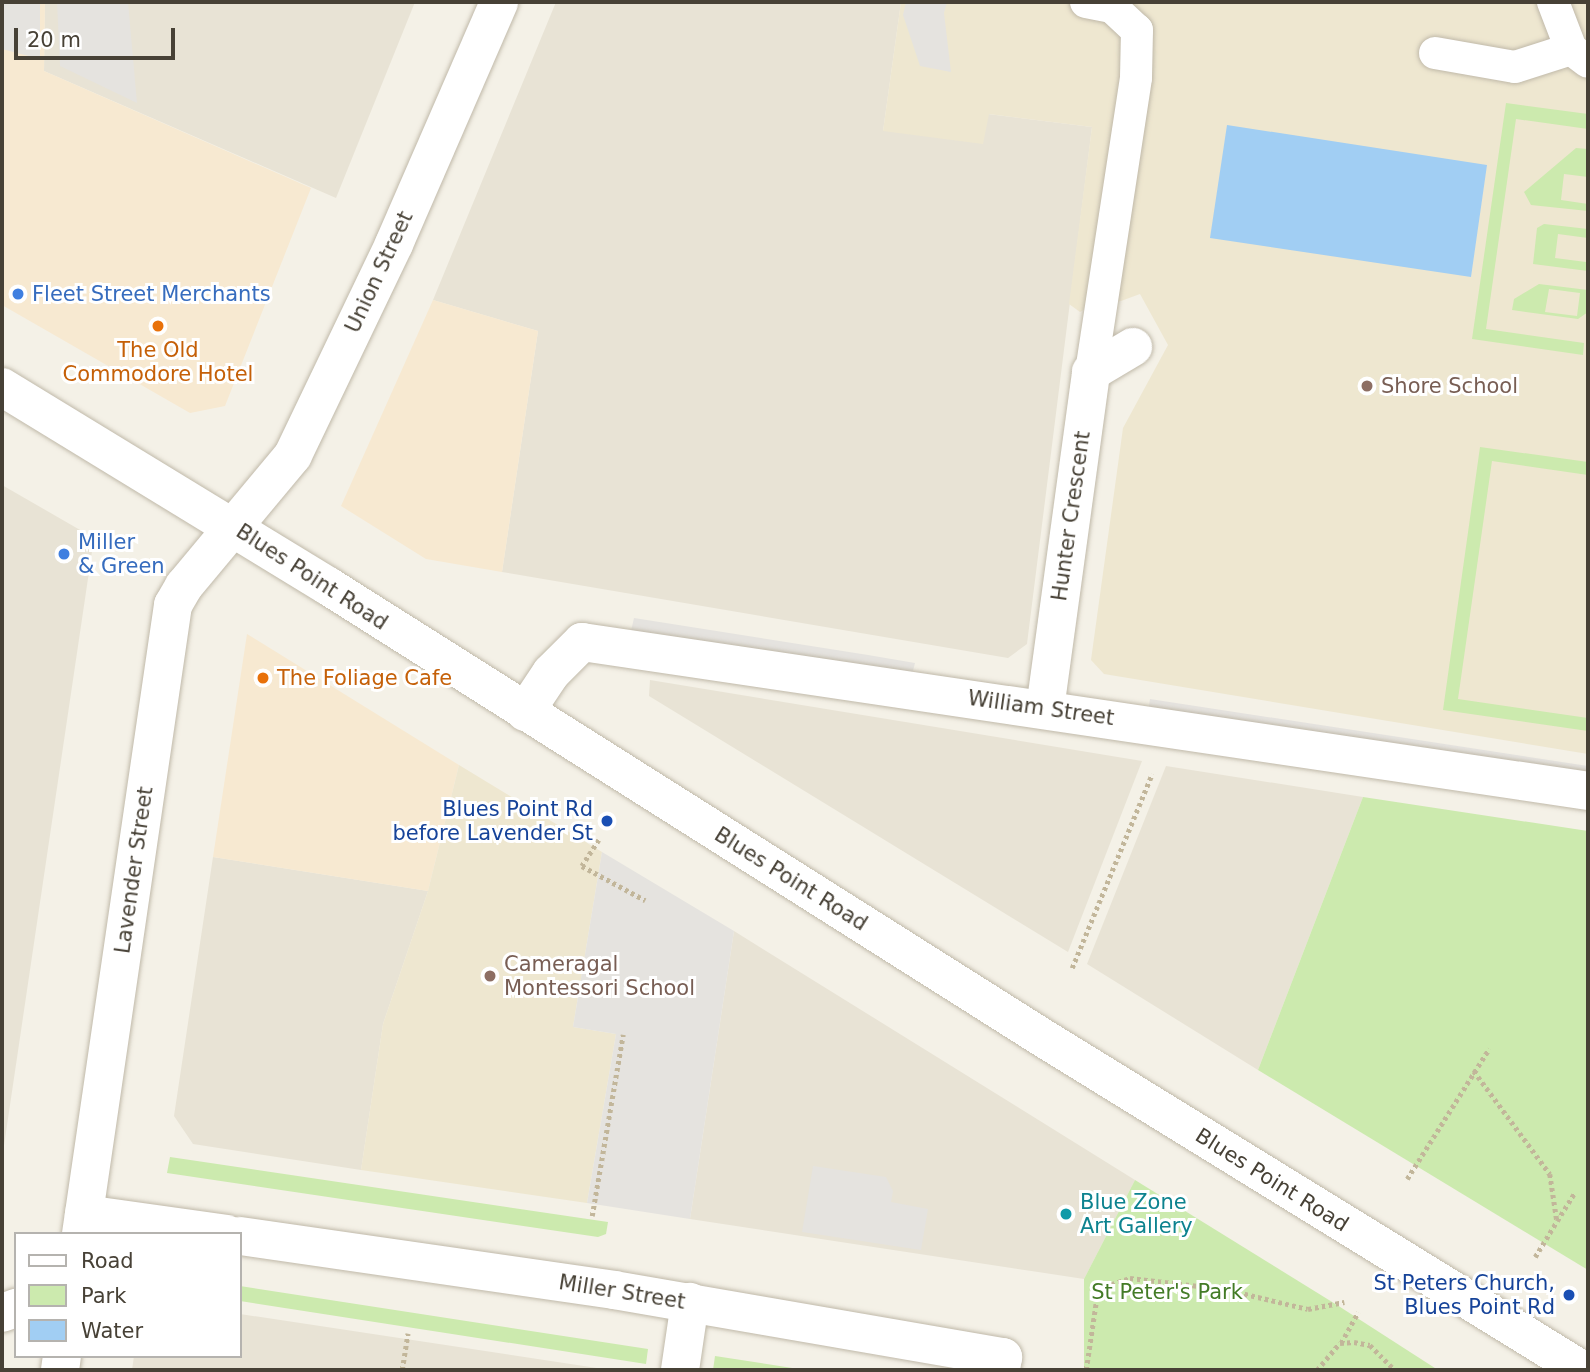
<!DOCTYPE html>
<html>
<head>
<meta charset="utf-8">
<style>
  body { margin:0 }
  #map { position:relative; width:1590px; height:1372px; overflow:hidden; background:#f4f1e7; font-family:"DejaVu Sans",sans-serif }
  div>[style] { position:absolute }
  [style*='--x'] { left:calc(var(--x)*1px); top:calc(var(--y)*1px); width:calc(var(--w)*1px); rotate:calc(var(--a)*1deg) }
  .residential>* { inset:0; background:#e8e3d5 }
  .commercial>* { inset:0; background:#f7e9d1 }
  .education>* { inset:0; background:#eee7d0 }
  .green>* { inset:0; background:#cceaae }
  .parking>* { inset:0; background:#e5e3df }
  .water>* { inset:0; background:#a1cef3 }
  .path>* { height:4.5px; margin-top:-2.25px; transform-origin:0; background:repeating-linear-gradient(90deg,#c2b69a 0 3.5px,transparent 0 7px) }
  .roads { filter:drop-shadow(0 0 2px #c0b9a9) drop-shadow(0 0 2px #c0b9a9) }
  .service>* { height:32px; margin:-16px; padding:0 16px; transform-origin:16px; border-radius:16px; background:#fff }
  .minor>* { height:38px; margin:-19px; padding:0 19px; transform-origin:19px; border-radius:19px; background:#fff }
  .tertiary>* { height:38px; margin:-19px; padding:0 19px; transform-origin:19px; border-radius:19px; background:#fff }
  .dots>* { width:19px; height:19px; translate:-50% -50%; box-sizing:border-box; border:4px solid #fff; border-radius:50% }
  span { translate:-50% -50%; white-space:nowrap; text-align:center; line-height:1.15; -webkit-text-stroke:6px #fff; paint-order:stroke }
  .street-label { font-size:21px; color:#474136 }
  .shop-label { font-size:21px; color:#366cbe }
  .left { translate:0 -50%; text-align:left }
  .food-label { font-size:21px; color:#c56008 }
  .education-label { font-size:21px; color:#785e54 }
  .transit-label { font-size:21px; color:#164399 }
  .right { translate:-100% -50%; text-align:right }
  .culture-label { font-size:21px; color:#0d838f }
  .park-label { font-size:21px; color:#437b26 }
  .frame { position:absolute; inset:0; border:4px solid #474136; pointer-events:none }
  .legend { position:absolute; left:14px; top:1232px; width:228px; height:126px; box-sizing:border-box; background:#fff; border:2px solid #b5b3af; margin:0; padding:9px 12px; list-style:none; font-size:21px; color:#474136 }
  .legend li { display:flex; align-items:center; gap:14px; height:35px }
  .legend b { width:35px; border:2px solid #b5b3af }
  .scale { position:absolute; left:14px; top:28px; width:161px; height:32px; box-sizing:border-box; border:4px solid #474136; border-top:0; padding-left:9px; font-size:21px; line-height:24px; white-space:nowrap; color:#474136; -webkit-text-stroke:5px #fff; paint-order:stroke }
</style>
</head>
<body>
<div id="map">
  <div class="residential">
    <i style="clip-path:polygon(45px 2px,415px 2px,336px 198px,44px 71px)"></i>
    <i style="clip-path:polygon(556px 2px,901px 2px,883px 131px,988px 114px,1092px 127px,1027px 644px,1008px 658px,502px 572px,538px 331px,433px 300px)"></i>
    <i style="clip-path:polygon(2px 485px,94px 538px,2px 1159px)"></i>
    <i style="clip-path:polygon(650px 680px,1142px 761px,1068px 952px,649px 696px)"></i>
    <i style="clip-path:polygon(1166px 766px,1363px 797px,1258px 1070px,1087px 964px)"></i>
    <i style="clip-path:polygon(213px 857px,428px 891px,383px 1024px,361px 1170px,193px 1144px,174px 1116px)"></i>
    <i style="clip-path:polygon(734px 931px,1135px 1180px,1084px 1279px,690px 1219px)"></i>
    <i style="clip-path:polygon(240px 1314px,610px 1370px,132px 1370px,134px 1356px,240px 1356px)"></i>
  </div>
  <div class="commercial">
    <i style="clip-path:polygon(2px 2px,45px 2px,44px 71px,311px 188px,225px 406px,190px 413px,2px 305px)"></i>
    <i style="clip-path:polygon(433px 300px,538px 331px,502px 572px,426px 559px,341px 506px)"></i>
    <i style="clip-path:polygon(247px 634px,459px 765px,428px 891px,213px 857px)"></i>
  </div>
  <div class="education">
    <i style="clip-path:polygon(901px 2px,1588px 2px,1588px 754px,1104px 674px,1091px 660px,1123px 428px,1168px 345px,1140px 294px,1121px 301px,1099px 302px,1080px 312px,1069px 304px,1092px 127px,989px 114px,983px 144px,883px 131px)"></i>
    <i style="clip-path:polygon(459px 765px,602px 852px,573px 1027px,616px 1034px,587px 1203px,361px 1170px,383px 1024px,428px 891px)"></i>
  </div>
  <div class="green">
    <i style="clip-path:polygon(1506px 103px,1588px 114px,1588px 129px,1516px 119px,1486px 329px,1584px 343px,1583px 355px,1472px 339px)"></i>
    <i style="clip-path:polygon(1576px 148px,1588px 149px,1588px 177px,1564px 174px,1561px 200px,1588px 204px,1588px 211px,1531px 205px,1524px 192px)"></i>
    <i style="clip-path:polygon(1544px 224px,1588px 229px,1588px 238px,1558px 234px,1555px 258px,1586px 262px,1588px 248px,1588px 271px,1533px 264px,1537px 228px)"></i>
    <i style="clip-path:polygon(evenodd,1539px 284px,1588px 290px,1588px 312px,1578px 319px,1512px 310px,1514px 299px,1539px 284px,1549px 289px,1580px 293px,1577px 316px,1545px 312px,1549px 289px)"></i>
    <i style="clip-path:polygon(1480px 447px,1588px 462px,1588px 475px,1492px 461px,1458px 699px,1588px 718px,1588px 731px,1443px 710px)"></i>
    <i style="clip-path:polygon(1363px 797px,1588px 831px,1588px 1270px,1258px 1070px)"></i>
    <i style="clip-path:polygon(170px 1157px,608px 1222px,606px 1234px,598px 1237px,167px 1173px)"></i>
    <i style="clip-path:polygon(1135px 1180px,1337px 1305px,1438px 1370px,1084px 1370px,1084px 1279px)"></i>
    <i style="clip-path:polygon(240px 1286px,648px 1349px,646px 1364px,240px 1301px)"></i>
    <i style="clip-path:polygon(715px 1356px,805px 1370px,713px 1370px)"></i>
  </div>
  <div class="parking">
    <i style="clip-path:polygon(2px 2px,40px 2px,40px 59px,2px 49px)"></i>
    <i style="clip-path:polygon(57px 2px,128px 2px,137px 103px,60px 66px)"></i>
    <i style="clip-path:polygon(906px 2px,947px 2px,944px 13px,951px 72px,920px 66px,903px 15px)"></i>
    <i style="clip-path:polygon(634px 618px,868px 655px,915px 663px,912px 675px,631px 631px)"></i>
    <i style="clip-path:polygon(1150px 699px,1588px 766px,1588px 781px,1148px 713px)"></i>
    <i style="clip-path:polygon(602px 852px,734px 931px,690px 1219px,587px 1203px,616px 1034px,573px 1027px)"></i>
    <i style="clip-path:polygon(813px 1166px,886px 1177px,893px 1191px,891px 1202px,928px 1209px,921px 1250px,802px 1232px)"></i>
  </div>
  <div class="water">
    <i style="clip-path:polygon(1227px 125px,1487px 165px,1471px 277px,1210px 238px)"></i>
  </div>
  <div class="path">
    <i style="--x:599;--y:840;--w:31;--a:123"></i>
    <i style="--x:582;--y:866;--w:72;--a:28.4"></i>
    <i style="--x:1072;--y:968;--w:210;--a:-67.6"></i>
    <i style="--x:1474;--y:1071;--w:128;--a:53.6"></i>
    <i style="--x:1550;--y:1174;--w:48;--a:81.5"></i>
    <i style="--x:1557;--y:1221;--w:34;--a:-58"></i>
    <i style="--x:1407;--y:1179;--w:154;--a:-57.8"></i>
    <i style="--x:592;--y:1216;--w:184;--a:-80.3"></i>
    <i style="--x:1535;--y:1257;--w:42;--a:-58.6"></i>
    <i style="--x:1341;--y:1343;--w:35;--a:-61"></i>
    <i style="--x:402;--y:1370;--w:37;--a:-81"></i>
    <i style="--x:1086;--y:1370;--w:82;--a:-81.6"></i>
    <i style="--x:1098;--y:1289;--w:34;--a:-19"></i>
    <i style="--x:1130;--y:1278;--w:95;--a:6.7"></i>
    <i style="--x:1224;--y:1289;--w:86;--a:13.4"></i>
    <i style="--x:1308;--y:1309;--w:37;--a:-11"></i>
    <i style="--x:1317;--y:1370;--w:35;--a:-50"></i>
    <i style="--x:1340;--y:1343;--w:14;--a:-4"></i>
    <i style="--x:1354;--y:1342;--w:16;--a:11"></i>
    <i style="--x:1370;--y:1345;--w:35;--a:45"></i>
  </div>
  <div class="roads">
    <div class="service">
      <i style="--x:1086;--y:2;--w:26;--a:11"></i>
      <i style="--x:1112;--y:7;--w:34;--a:43"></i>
      <i style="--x:1137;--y:30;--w:48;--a:91.2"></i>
      <i style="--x:1136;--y:78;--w:297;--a:98.7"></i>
      <i style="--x:1553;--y:2;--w:50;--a:69"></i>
      <i style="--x:1571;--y:49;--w:21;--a:37"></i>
      <i style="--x:1435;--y:53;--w:81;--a:9.9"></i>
      <i style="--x:1515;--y:67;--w:59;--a:-17.8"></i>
    </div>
    <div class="minor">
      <i style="--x:1045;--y:709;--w:340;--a:-82.2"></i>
      <i style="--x:1091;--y:372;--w:49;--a:-30.8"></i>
      <i style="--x:525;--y:712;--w:47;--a:-56.3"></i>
      <i style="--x:551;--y:673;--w:44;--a:-45"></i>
      <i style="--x:582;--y:642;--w:1017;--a:8.42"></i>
      <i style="--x:84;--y:1214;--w:144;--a:8"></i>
      <i style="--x:240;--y:1236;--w:378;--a:8.2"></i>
      <i style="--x:614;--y:1290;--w:395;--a:9.8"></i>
      <i style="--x:1003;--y:1357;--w:13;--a:99"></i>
      <i style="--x:2;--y:1313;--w:15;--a:-20"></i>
      <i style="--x:680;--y:1370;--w:69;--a:-81.6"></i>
    </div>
    <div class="tertiary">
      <i style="--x:2;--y:387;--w:382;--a:31.4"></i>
      <i style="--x:328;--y:586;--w:846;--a:32.3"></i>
      <i style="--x:1043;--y:1038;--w:633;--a:31.63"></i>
      <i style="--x:81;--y:1234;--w:636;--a:-81.68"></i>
      <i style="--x:173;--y:605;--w:22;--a:-60"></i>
      <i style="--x:184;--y:586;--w:170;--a:-50.2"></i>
      <i style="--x:293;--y:455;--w:234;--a:-64.4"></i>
      <i style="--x:394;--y:244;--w:264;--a:-66.5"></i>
      <i style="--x:60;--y:1370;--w:14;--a:-82"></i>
    </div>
  </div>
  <div class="dots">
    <i style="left:18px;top:294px;background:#3f7fe0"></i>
    <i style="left:158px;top:326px;background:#e8710a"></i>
    <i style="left:1367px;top:386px;background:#8d6e63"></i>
    <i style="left:64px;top:554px;background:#3f7fe0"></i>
    <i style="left:263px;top:678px;background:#e8710a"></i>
    <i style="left:607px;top:821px;background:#1a4fb4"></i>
    <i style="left:490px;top:976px;background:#8d6e63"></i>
    <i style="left:1066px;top:1214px;background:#0f9aa8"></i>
    <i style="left:1569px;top:1295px;background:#1a4fb4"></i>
  </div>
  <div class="street-label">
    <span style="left:379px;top:272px;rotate:-65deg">Union Street</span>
    <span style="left:1071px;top:516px;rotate:-82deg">Hunter Crescent</span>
    <span style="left:312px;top:577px;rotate:33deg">Blues Point Road</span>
    <span style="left:1041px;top:708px;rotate:8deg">William Street</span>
    <span style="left:134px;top:870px;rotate:-82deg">Lavender Street</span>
    <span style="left:791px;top:879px;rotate:32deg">Blues Point Road</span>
    <span style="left:1272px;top:1180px;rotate:32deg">Blues Point Road</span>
    <span style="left:622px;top:1292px;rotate:9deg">Miller Street</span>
  </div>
  <div class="shop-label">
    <span class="left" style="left:32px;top:294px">Fleet Street Merchants</span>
    <span class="left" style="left:78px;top:554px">Miller<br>&amp; Green</span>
  </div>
  <div class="food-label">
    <span style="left:158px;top:362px">The Old<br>Commodore Hotel</span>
    <span class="left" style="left:277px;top:678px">The Foliage Cafe</span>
  </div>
  <div class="education-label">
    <span class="left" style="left:1381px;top:386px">Shore School</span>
    <span class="left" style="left:504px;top:976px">Cameragal<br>Montessori School</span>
  </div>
  <div class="transit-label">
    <span class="right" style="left:593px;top:821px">Blues Point Rd<br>before Lavender St</span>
    <span class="right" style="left:1555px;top:1295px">St Peters Church,<br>Blues Point Rd</span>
  </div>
  <div class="culture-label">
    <span class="left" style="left:1080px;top:1214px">Blue Zone<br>Art Gallery</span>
  </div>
  <div class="park-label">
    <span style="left:1167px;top:1292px">St Peter's Park</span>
  </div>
  <div class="frame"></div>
  <ul class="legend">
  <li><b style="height:9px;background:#fff"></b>Road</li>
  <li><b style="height:19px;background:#cceaae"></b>Park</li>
  <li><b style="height:19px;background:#a1cef3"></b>Water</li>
  </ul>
  <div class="scale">20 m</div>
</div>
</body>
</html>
